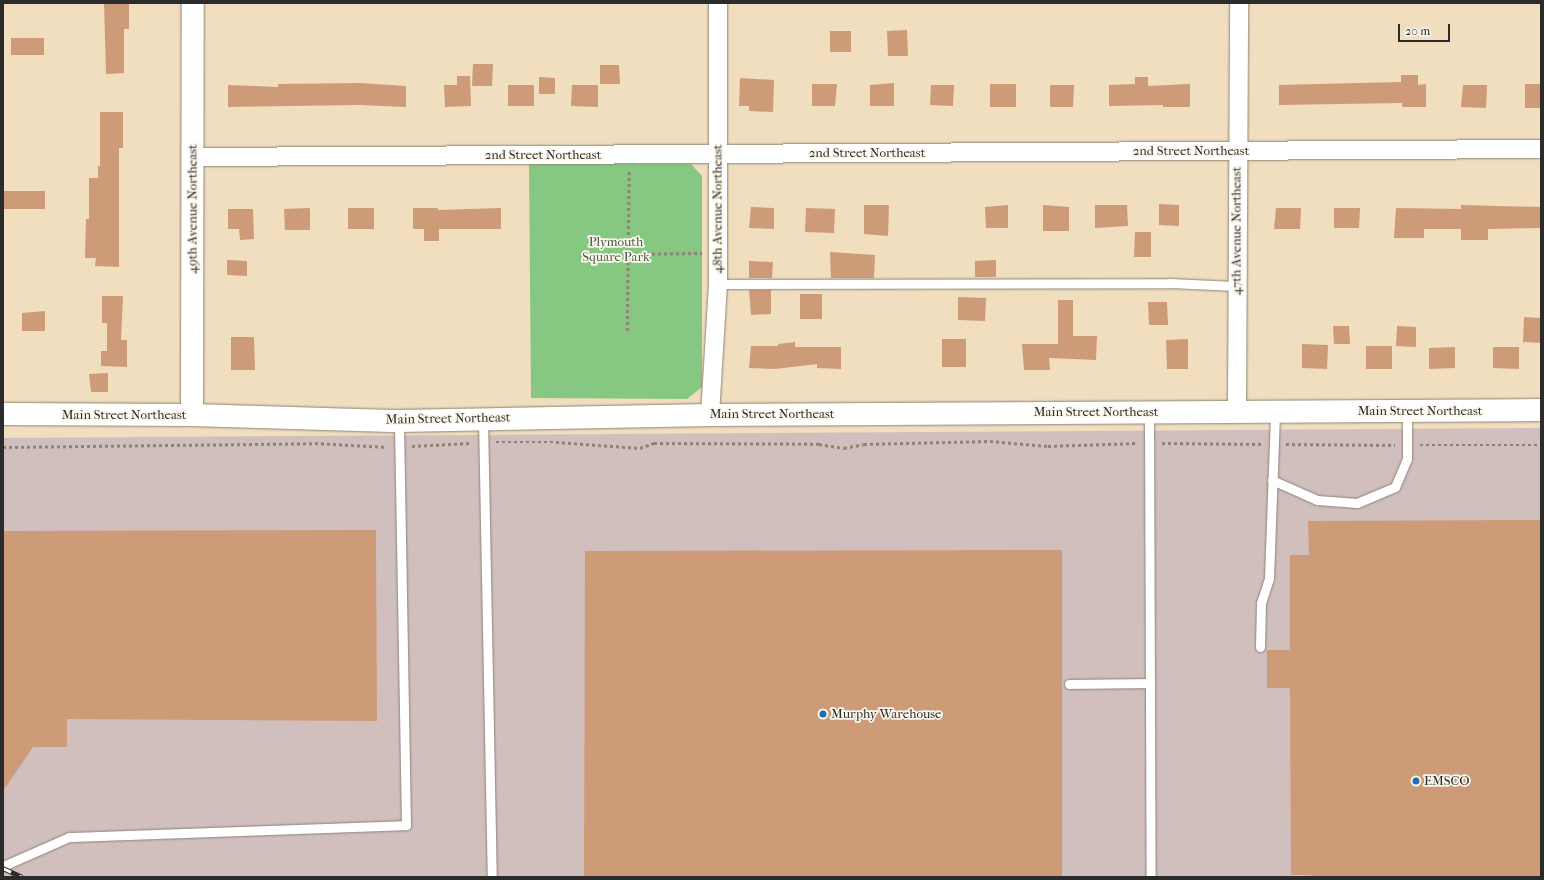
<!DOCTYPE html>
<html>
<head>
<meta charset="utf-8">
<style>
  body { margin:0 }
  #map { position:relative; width:1544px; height:880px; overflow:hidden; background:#f0debf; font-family:"IM FELL French Canon",serif }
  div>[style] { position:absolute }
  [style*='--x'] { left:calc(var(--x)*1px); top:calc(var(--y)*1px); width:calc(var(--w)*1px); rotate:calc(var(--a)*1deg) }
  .industrial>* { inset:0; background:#d1bfbd }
  .green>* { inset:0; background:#86c881 }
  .building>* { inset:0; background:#cd9b78 }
  .path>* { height:2.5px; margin-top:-1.25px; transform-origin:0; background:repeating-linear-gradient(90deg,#8e8475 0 3px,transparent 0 6px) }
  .roads { filter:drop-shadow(0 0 1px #8e8475) drop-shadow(0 0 1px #8e8475) }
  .lane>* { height:9px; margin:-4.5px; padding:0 4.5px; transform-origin:4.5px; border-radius:4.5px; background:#fff }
  .street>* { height:18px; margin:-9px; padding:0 9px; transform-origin:9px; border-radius:9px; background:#fff }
  .secondary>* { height:22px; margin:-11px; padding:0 11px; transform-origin:11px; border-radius:11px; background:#fff }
  .rail>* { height:4.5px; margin-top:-2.25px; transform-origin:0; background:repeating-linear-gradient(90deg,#fbf7ec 0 9px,#2b2b2b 0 18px); box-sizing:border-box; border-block:1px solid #2b2b2b }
  .dots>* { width:11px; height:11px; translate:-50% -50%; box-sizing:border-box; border:2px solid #fbf7ec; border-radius:50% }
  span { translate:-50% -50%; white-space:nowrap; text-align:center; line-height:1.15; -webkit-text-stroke:3.5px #fbf7ec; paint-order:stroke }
  .street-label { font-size:13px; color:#2b2b2b }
  .park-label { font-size:13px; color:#465a45 }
  .poi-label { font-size:13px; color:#2b2b2b }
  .left { translate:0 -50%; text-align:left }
  .frame { position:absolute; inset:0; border:4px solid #2b2b2b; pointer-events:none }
  .scale { position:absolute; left:1398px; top:24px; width:52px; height:18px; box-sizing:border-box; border:2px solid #2b2b2b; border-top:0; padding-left:5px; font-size:12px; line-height:14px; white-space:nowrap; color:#2b2b2b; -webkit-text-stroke:3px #fbf7ec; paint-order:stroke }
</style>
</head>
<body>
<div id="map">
  <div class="industrial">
    <i style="clip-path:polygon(1541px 428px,1541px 877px,3px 877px,3px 438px)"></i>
  </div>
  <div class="green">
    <i style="clip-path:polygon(529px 164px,691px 164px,702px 176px,702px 387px,687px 399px,531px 398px)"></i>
  </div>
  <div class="building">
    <i style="clip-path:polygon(104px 3px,129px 3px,129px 29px,124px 29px,124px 73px,106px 74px)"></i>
    <i style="clip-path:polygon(907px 30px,908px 56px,888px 56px,887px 31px)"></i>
    <i style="clip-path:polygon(830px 31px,851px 31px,851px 52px,830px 52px)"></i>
    <i style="clip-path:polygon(11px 38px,44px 38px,44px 55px,11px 55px)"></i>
    <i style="clip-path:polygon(473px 64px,493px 64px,492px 86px,472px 86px)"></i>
    <i style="clip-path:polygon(600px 65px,619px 65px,620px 84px,600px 84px)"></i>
    <i style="clip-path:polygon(1401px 75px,1418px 75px,1418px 85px,1426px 84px,1426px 107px,1402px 107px,1402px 103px,1279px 105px,1279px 85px,1401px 82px)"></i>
    <i style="clip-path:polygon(457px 76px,470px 76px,471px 106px,445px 107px,444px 85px,457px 85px)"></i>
    <i style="clip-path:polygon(539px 77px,555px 78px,555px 94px,539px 94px)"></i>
    <i style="clip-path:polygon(1135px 77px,1148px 77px,1148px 86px,1190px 84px,1190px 107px,1163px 107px,1163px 105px,1109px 106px,1109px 85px,1135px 84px)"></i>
    <i style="clip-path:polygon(740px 78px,774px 80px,773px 112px,749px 111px,749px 106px,739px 106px)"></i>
    <i style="clip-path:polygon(360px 83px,406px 86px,406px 107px,360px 105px,228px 107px,228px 85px,278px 87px,278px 84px)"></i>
    <i style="clip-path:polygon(894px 83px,894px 106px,870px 106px,870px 85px)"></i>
    <i style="clip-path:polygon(812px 84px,837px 84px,835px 106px,812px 106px)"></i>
    <i style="clip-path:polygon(990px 84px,1016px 84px,1016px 107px,990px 107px)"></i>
    <i style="clip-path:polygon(1525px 84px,1541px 84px,1541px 108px,1525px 108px)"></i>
    <i style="clip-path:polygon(508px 85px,534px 85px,534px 106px,508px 106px)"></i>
    <i style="clip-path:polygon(572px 85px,598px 85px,598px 107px,571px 106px)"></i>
    <i style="clip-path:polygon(931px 85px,954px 85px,953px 106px,930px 105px)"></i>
    <i style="clip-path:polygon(1050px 85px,1074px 85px,1073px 107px,1050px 107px)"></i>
    <i style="clip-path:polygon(1463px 85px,1487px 85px,1486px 108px,1461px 107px)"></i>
    <i style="clip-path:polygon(100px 112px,123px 112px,123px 148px,119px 148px,119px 267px,95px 266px,96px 258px,85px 258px,86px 219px,89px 219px,89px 178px,98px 178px,98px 166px,100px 166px)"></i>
    <i style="clip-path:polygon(3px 191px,45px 191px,45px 209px,3px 209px)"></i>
    <i style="clip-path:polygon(1159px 204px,1179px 205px,1179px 226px,1159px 225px)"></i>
    <i style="clip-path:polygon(864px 205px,889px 205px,888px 236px,864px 234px)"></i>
    <i style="clip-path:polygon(1008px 205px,1008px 228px,986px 228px,985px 207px)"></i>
    <i style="clip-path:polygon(1043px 205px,1069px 207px,1069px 231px,1043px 231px)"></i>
    <i style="clip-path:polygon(1095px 205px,1127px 205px,1128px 226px,1095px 228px)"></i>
    <i style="clip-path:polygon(1461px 205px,1541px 207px,1541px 228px,1488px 229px,1488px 240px,1461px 240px,1461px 229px,1424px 229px,1424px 238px,1394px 238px,1396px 208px,1461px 209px)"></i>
    <i style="clip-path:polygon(751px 207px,774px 208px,774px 229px,749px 228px)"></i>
    <i style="clip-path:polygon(310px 208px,310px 230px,285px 230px,284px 209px)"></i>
    <i style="clip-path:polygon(348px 208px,374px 208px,374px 229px,348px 229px)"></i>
    <i style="clip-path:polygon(413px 208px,438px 208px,438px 210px,501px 208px,501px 229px,439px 229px,439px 241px,424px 241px,424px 229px,413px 229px)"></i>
    <i style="clip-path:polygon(806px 208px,835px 209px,834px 233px,805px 232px)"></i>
    <i style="clip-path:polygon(1276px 208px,1301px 208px,1300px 229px,1274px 229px)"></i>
    <i style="clip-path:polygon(1334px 208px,1360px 208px,1359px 228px,1334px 228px)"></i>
    <i style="clip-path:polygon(228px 209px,253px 209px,254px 239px,240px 240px,239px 229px,228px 229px)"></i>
    <i style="clip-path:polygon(1135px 232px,1151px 232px,1151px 257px,1134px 257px)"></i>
    <i style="clip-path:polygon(830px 252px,875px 255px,874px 278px,831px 278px)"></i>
    <i style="clip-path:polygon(227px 260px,247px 261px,247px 276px,227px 275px)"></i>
    <i style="clip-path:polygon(996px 260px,996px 277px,975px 277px,975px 261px)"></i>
    <i style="clip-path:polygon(749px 261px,773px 262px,772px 278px,749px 278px)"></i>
    <i style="clip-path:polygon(749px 290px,771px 290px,771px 314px,751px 315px)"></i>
    <i style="clip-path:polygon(800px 294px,822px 294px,822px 319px,800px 319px)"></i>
    <i style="clip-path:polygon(102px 296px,123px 296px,121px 340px,127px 340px,127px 367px,101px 366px,101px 351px,107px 351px,107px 323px,102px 323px)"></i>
    <i style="clip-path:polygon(958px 297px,986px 298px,985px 321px,958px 320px)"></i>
    <i style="clip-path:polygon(1058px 300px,1073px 300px,1073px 336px,1097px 336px,1096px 360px,1049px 358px,1050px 370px,1024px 370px,1022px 344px,1058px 344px)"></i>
    <i style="clip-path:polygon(1148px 302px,1167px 302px,1168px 325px,1149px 325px)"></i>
    <i style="clip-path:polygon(45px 311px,45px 331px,22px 331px,22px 313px)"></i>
    <i style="clip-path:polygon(1524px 317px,1541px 318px,1541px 343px,1523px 342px)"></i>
    <i style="clip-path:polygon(1333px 326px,1349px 326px,1350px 344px,1334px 344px)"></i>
    <i style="clip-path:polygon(1397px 326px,1416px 327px,1416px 347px,1396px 346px)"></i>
    <i style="clip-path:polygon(231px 337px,254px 337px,255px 370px,231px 370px)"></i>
    <i style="clip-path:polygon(942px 339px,966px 339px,966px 367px,942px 367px)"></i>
    <i style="clip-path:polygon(1188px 339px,1188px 369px,1167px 369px,1166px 340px)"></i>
    <i style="clip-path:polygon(795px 342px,795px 347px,841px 347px,841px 369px,817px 368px,817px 364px,775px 369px,749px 368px,751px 346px,778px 346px,778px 344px)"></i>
    <i style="clip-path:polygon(1302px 344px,1328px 345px,1327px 369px,1302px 368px)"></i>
    <i style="clip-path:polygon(1366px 346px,1392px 346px,1392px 369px,1366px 369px)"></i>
    <i style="clip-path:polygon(1455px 347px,1455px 368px,1429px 369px,1429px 348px)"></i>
    <i style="clip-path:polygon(1493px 347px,1519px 347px,1519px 369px,1493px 368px)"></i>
    <i style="clip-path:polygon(108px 373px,108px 392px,91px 392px,89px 374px)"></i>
    <i style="clip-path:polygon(1541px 520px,1541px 877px,1311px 877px,1311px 875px,1291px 875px,1290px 688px,1267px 688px,1267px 650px,1290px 650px,1290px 555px,1309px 555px,1308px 521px)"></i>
    <i style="clip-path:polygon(376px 530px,377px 721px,67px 719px,67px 747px,33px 747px,3px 791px,3px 531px)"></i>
    <i style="clip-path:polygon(1062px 550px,1062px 877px,584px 877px,585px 551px)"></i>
  </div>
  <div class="path">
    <i style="--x:628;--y:254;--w:74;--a:-0.8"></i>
    <i style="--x:627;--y:331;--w:160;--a:-89.3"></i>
    <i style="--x:496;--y:442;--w:60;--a:0"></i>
    <i style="--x:556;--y:442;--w:84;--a:4.1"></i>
    <i style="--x:640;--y:448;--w:15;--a:-20"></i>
    <i style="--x:654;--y:443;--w:165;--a:0.3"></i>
    <i style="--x:819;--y:444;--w:25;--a:9"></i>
    <i style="--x:844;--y:448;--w:20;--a:-11"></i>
    <i style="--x:864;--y:444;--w:126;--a:-1.4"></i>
    <i style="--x:990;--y:441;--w:58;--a:4.9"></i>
    <i style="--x:1048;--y:446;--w:89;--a:-1.9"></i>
    <i style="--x:1162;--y:443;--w:99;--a:0.6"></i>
    <i style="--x:1286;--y:444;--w:109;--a:0.5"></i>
    <i style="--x:1420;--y:445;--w:121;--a:0"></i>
    <i style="--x:412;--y:446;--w:59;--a:-2.9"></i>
    <i style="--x:3;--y:447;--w:312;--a:-0.7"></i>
    <i style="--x:315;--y:443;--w:72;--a:3.2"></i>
  </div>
  <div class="roads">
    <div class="lane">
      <i style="--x:718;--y:284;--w:452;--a:-0.1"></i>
      <i style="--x:1170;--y:283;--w:67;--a:2.6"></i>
      <i style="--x:1149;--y:412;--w:465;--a:89.8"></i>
      <i style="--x:483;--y:419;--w:458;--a:88.9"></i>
      <i style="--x:1272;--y:480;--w:49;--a:24"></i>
      <i style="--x:1317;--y:500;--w:40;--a:4.3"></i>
      <i style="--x:1357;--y:503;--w:41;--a:-22.8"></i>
      <i style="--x:1395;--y:487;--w:30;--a:-67"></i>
      <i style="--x:1407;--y:459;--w:48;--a:-90"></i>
      <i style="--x:1260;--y:647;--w:44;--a:-88.7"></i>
      <i style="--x:1261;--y:603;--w:26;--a:-72"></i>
      <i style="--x:1269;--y:578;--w:167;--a:-87.9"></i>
      <i style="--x:1069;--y:684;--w:81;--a:-0.7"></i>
      <i style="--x:3;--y:866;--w:72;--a:-23.7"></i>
      <i style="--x:69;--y:837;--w:337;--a:-2"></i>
      <i style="--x:406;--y:825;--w:404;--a:-91"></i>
    </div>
    <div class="street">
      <i style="--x:194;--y:157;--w:1347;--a:-0.34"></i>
      <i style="--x:1237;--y:411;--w:408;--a:-89.7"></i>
      <i style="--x:710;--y:415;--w:131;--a:-86.5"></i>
      <i style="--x:718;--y:284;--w:281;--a:-90"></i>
    </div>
    <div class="secondary">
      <i style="--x:3;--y:414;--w:189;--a:0.3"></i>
      <i style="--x:192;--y:415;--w:207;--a:1.7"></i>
      <i style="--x:399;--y:421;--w:311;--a:-1.1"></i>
      <i style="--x:710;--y:415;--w:831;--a:-0.34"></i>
      <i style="--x:192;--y:415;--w:412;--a:-89.9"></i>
    </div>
  </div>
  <div class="rail">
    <i style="--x:3;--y:868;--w:21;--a:25"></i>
  </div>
  <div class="dots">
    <i style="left:823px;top:714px;background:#1f6fb2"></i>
    <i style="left:1416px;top:781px;background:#1f6fb2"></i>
  </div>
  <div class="street-label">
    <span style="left:1191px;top:151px">2nd Street Northeast</span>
    <span style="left:867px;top:153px">2nd Street Northeast</span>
    <span style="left:543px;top:155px">2nd Street Northeast</span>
    <span style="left:193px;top:209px;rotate:-90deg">49th Avenue Northeast</span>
    <span style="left:718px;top:209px;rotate:-90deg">48th Avenue Northeast</span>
    <span style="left:1237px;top:231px;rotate:-90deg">47th Avenue Northeast</span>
    <span style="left:1420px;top:411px">Main Street Northeast</span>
    <span style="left:1096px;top:412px">Main Street Northeast</span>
    <span style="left:772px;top:414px">Main Street Northeast</span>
    <span style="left:124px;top:415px">Main Street Northeast</span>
    <span style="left:448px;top:419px;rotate:-1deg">Main Street Northeast</span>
  </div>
  <div class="park-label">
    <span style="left:616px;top:250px">Plymouth<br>Square Park</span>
  </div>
  <div class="poi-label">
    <span class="left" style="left:831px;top:714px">Murphy Warehouse</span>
    <span class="left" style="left:1424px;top:781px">EMSCO</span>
  </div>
  <div class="frame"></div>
  <div class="scale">20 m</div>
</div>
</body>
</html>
